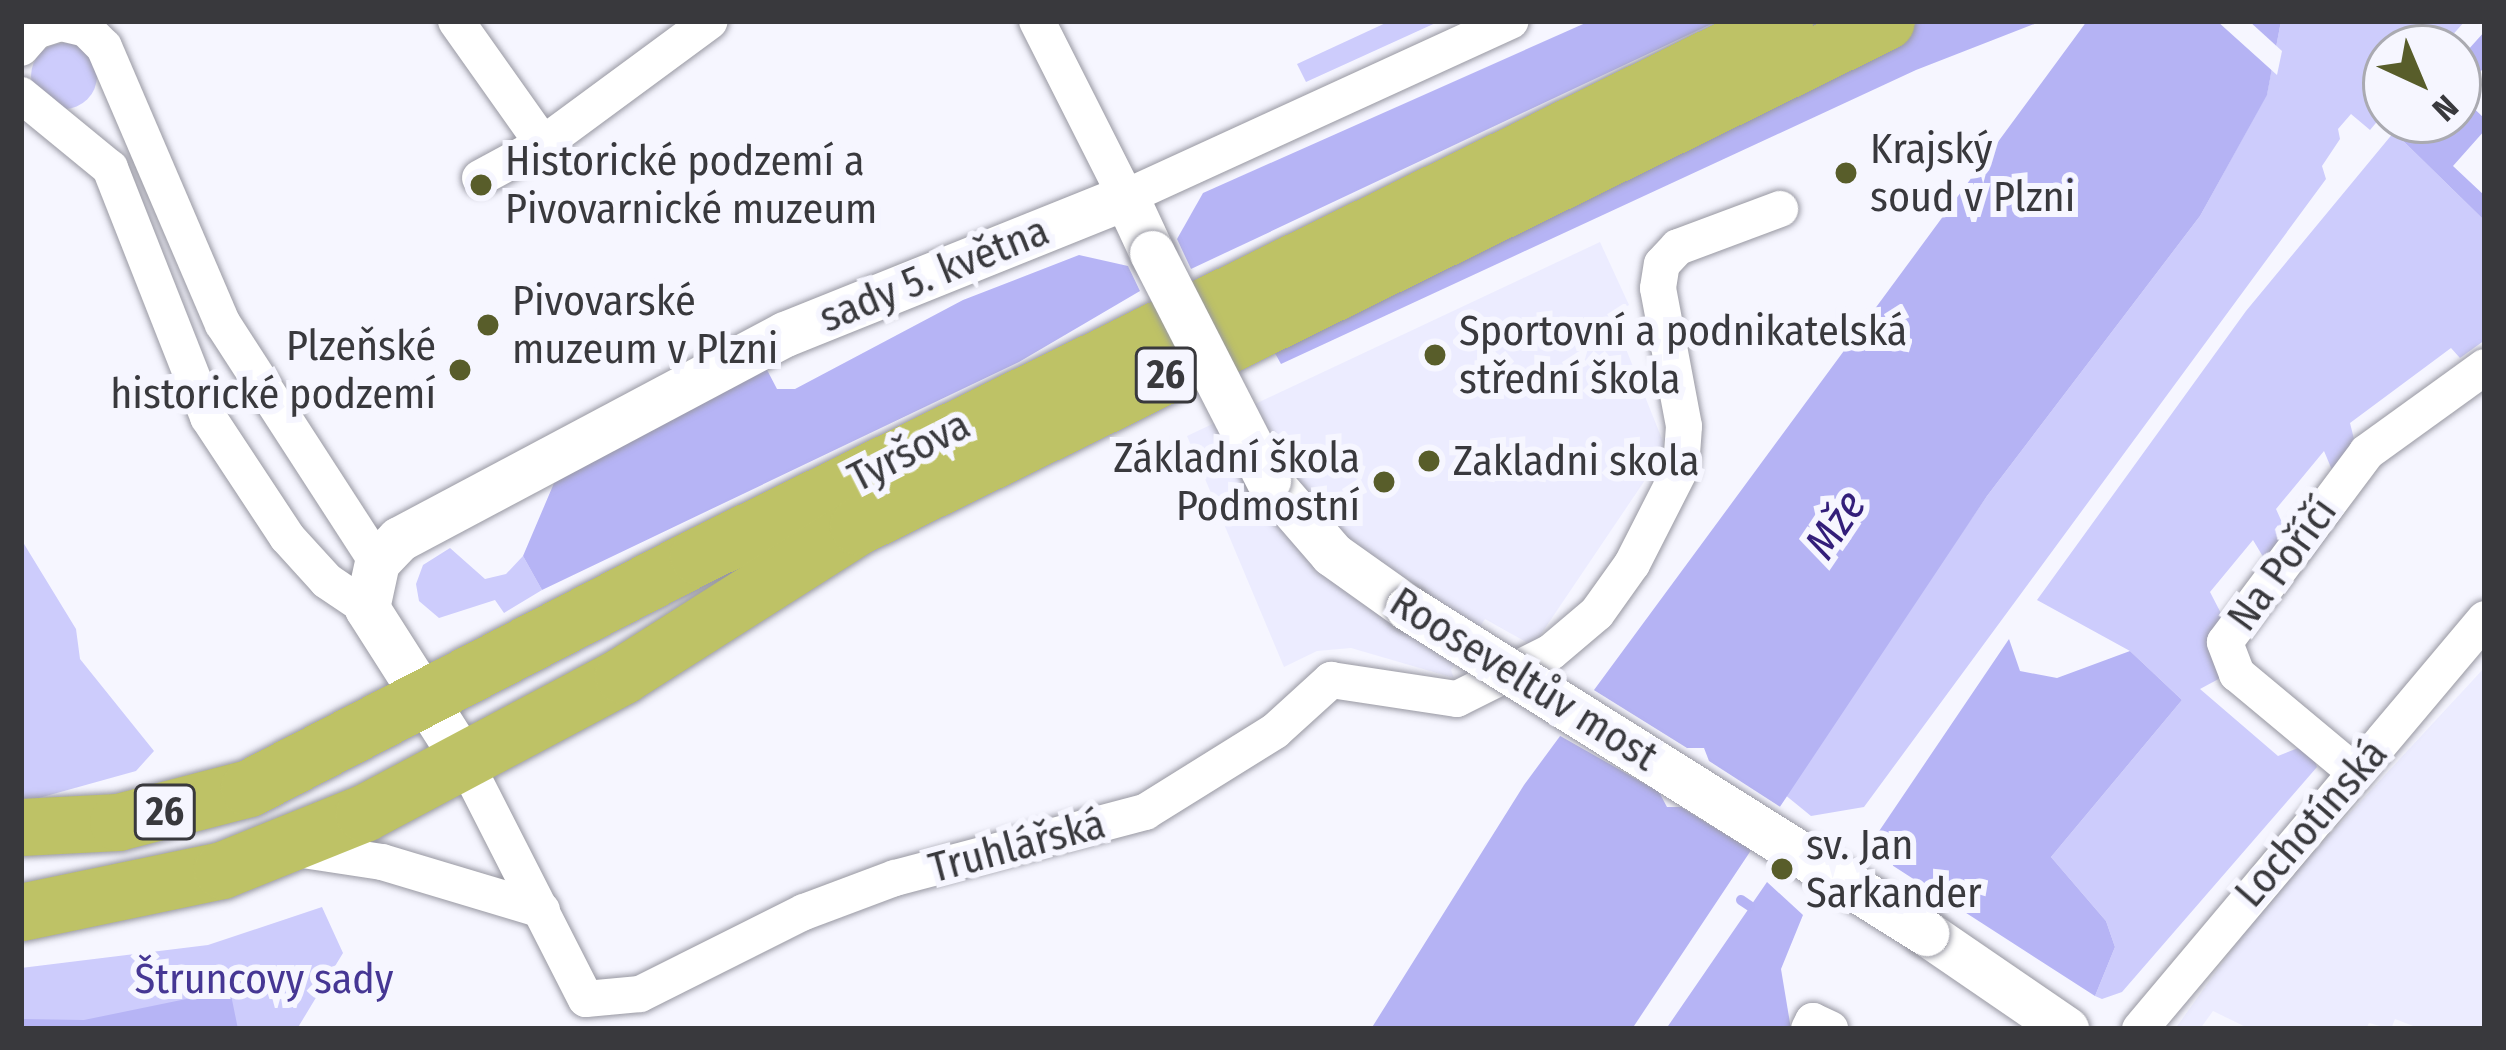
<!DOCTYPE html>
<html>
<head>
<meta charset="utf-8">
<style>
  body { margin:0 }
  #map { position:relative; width:2506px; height:1050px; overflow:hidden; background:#f6f6ff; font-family:"Fira Sans Condensed",sans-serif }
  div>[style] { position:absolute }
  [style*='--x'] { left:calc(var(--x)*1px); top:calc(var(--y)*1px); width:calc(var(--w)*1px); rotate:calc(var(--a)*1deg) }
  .built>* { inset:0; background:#ececff }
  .green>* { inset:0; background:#cdccfc }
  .round { border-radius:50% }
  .forest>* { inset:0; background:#b6b4f5 }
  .water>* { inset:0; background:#b5b3f4 }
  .pier>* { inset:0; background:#f6f6ff }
  .stream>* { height:10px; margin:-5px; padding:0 5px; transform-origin:5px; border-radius:5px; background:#b5b3f4 }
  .roads { filter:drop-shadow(0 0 3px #9898a2) drop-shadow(0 0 3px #9898a2) }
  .minor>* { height:36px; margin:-18px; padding:0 18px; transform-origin:18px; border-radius:18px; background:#fff }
  .tertiary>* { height:45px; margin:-22.5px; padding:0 22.5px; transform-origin:22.5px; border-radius:22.5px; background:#fff }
  .primary>* { height:57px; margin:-28.5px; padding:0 28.5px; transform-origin:28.5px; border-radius:28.5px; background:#bec266 }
  .bridges { filter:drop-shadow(0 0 3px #9898a2) drop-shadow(0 0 3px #9898a2) }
  .tertiary-bridge>* { height:45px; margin:-22.5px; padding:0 22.5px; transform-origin:22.5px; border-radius:22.5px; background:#fff }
  .dots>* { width:33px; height:33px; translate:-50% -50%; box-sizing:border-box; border:6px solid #f6f6ff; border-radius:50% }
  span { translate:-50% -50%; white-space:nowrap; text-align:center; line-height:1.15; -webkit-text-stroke:12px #f6f6ff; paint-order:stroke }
  .shield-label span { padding:3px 9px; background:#f6f6ff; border:3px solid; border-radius:9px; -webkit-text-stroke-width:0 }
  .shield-label { font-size:39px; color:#39393d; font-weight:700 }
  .poi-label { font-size:42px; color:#39393d }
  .left { translate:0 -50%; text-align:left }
  .right { translate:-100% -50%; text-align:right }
  .street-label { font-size:42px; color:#39393d }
  .park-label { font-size:42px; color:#463794 }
  .water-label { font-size:45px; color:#331e7a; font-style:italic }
  .frame { position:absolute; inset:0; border:24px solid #39393d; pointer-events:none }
  .north { position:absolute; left:2362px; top:24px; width:120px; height:120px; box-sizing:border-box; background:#f6f6ff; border:3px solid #aaaab1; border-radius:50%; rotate:136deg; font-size:33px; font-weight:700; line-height:48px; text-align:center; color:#39393d }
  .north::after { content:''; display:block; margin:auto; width:42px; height:54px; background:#585d2a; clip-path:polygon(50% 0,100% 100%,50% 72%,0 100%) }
</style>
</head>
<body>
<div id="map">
  <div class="built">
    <i style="clip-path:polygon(1600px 242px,1629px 305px,1612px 314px,1666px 449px,1533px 646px,1485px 619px,1451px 670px,1454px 678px,1351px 648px,1317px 651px,1284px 667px,1187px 436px)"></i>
    <i style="clip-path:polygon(2485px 667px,2485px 1029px,2421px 1029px,2395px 1019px,2391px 1029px,2369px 1023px,2366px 1029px,2250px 1029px,2213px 1011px,2200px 1029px,2175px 1029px,2261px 909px)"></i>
  </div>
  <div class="green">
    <i style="clip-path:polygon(1390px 21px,1440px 21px,1306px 82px,1297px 64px)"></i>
    <i style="clip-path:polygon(2281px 21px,2465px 21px,2441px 48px,2386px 48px,2386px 111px,2370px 130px,2351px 114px,2338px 129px,2340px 139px,2322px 166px,2326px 179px,1864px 807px,1811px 816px,1784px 794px,1987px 496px,2200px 216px,2267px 94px)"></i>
    <i class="round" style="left:31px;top:43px;width:66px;height:66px"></i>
    <i style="clip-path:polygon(2394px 132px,2485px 221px,2485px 340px,2460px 358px,2451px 348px,2350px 423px,2357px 451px,2335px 477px,2324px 451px,2276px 509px,2289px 538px,2268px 565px,2253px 540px,2210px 592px,2225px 621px,2214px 664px,2226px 675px,2200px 689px,2278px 756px,2308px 744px,2317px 767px,2122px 992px,2102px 999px,2095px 996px,2115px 947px,2106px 921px,2051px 857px,2182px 700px,2130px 651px,2037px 600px,2246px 311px)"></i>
    <i style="clip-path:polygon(21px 539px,76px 629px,80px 659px,154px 751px,136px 771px,21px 803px)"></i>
    <i style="clip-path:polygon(450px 548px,485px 579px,506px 574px,523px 556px,542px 590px,504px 613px,495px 600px,439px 618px,419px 601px,416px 584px,423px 565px)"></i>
    <i style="clip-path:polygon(322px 907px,343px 953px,297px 1029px,21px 1029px,21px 968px,208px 945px)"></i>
  </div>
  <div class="forest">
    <i style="clip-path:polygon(1590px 21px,1718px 21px,1191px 269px,1177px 239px,1203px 193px)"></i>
    <i style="clip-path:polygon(1922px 21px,2042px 21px,1916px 70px,1281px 364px,1262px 330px)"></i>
    <i style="clip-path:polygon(2485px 31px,2485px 66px,2461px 96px,2485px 119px,2485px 130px,2453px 166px,2485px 196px,2485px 221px,2394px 132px,2405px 120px,2458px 120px,2458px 61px)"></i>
    <i style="clip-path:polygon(1079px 255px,1128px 266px,1140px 291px,1019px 362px,542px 590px,523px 556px,560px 469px,765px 366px,777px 389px,795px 389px,963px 300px)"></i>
    <i style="clip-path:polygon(2009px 639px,2020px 671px,2057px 678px,2130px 651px,2182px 700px,2051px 857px,2106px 921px,2115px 947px,2095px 996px,1867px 849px)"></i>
    <i style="clip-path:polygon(1767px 882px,1803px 915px,1781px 969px,1791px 1029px,1666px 1029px)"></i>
    <i style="clip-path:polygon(230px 990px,238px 1029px,21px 1029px,21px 1019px,84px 1020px)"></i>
  </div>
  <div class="water">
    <i style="clip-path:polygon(2087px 21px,2281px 21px,2267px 95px,2200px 216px,1987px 496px,1632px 1029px,1371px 1029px,1524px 785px)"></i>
  </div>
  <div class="pier">
    <i style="clip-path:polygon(2217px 21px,2249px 21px,2282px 51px,2277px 75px)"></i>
    <i style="clip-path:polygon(1589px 687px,1687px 748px,1704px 748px,1709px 761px,1782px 808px,1754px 852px,1681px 807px,1667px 807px,1659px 792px,1555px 733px)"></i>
  </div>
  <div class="stream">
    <i style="--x:1741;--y:900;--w:11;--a:34"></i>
  </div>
  <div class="roads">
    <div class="minor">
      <i style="--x:456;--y:21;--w:151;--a:54.7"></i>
      <i style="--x:1037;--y:21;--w:197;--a:63.2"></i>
      <i style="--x:1126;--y:197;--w:423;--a:-24.6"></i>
      <i style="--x:21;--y:48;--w:23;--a:-49"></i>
      <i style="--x:36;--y:31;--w:26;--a:-18"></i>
      <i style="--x:61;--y:23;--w:26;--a:13"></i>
      <i style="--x:86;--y:29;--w:25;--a:45"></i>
      <i style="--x:104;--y:47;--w:301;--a:66.8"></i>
      <i style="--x:223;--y:324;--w:283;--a:57.1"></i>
      <i style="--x:21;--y:95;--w:115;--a:39.4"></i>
      <i style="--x:110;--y:168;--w:268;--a:68.5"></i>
      <i style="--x:208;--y:417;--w:144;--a:56.6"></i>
      <i style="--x:287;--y:537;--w:59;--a:47.7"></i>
      <i style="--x:327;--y:581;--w:48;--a:34"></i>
      <i style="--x:480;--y:178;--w:72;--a:-28.4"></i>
      <i style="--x:543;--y:144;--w:207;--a:-36.4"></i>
      <i style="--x:465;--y:762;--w:266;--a:63"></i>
      <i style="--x:2356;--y:773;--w:155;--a:-140.2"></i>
      <i style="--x:2237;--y:674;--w:34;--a:-111"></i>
      <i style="--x:2225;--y:642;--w:237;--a:-53.2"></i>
      <i style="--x:2367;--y:452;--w:145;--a:-35.8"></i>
      <i style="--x:290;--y:848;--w:93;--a:8.7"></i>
      <i style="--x:382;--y:862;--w:167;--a:16.7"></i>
      <i style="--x:586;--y:999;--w:54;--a:-5.3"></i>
      <i style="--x:640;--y:994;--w:183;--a:-26.6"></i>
      <i style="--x:804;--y:912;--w:97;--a:-20.5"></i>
      <i style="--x:895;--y:878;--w:259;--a:-14.8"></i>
      <i style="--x:1145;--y:812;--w:153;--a:-31.9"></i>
      <i style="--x:1275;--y:731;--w:76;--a:-42.3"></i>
      <i style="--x:1331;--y:680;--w:127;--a:8.6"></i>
      <i style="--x:1457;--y:699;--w:105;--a:-26.6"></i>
      <i style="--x:1551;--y:652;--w:60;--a:-40.3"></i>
      <i style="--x:1597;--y:613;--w:60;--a:-54.5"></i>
      <i style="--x:1632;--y:564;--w:108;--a:-63"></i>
      <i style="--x:1681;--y:468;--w:42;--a:-85.9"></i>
      <i style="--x:1684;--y:426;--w:140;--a:-100.7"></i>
      <i style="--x:1658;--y:288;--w:24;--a:-81"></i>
      <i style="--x:1662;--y:264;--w:23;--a:-47"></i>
      <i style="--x:1678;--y:247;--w:109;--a:-20.4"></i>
      <i style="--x:1809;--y:1029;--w:9;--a:-63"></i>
      <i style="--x:1813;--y:1021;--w:19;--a:25"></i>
      <i style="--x:2140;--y:1029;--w:536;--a:-49.92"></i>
    </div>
    <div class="tertiary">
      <i style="--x:1268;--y:480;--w:98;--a:49.1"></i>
      <i style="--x:1332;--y:554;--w:93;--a:35.4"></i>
      <i style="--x:465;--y:762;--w:183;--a:-122.5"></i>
      <i style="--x:367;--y:608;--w:47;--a:-77.7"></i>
      <i style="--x:377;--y:562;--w:32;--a:-46"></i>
      <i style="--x:399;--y:539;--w:437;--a:-28"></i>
      <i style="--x:785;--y:334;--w:367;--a:-21.9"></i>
      <i style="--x:1126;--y:197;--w:62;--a:65.1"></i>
      <i style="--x:1926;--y:933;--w:170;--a:34.4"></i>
    </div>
    <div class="primary">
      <i style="--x:21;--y:827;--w:97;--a:-3"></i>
      <i style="--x:118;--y:822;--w:135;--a:-14.5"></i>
      <i style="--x:249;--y:788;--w:505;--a:-27.33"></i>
      <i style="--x:698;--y:556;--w:1211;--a:-26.23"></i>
      <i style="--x:21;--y:912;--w:205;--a:-11.8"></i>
      <i style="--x:222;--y:870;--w:153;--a:-21.9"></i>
      <i style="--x:364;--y:813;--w:293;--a:-28"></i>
      <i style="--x:623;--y:675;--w:278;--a:-32.4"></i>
      <i style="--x:858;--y:526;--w:1145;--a:-26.16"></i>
    </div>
  </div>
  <div class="bridges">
    <div class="tertiary-bridge">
      <i style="--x:1152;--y:253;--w:255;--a:62.9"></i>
      <i style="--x:1408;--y:608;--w:612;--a:32.1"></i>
    </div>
  </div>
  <div class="dots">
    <i style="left:1846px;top:173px;background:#585d2a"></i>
    <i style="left:481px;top:185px;background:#585d2a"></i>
    <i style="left:488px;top:325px;background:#585d2a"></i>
    <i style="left:1435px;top:355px;background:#585d2a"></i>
    <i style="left:460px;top:370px;background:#585d2a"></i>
    <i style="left:1429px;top:461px;background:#585d2a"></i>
    <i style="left:1384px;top:482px;background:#585d2a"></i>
    <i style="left:1782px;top:869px;background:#585d2a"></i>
  </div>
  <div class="shield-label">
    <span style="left:1166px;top:375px">26</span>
    <span style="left:165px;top:812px">26</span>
  </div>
  <div class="poi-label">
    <span class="left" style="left:1870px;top:173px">Krajský<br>soud v Plzni</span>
    <span class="left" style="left:505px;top:185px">Historické podzemí a<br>Pivovarnické muzeum</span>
    <span class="left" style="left:512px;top:325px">Pivovarské<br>muzeum v Plzni</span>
    <span class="left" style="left:1459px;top:355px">Sportovní a podnikatelská<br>střední škola</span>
    <span class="right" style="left:436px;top:370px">Plzeňské<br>historické podzemí</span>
    <span class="right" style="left:1360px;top:482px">Základní škola<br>Podmostní</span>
    <span class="left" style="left:1453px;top:461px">Zakladni skola</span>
    <span class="left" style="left:1806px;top:869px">sv. Jan<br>Sarkander</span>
  </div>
  <div class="street-label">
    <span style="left:934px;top:274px;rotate:-22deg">sady 5. května</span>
    <span style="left:909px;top:451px;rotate:-27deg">Tyršova</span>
    <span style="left:2282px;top:564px;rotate:-54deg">Na Poříčí</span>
    <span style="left:1524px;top:679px;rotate:32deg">Rooseveltův most</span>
    <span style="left:2311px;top:823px;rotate:-49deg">Lochotínská</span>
    <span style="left:1017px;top:846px;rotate:-15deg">Truhlářská</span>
  </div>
  <div class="park-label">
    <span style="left:264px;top:979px">Štruncovy sady</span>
  </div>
  <div class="water-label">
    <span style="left:1836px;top:525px;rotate:-56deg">Mže</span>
  </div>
  <div class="frame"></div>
  <div class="north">N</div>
</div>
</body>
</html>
